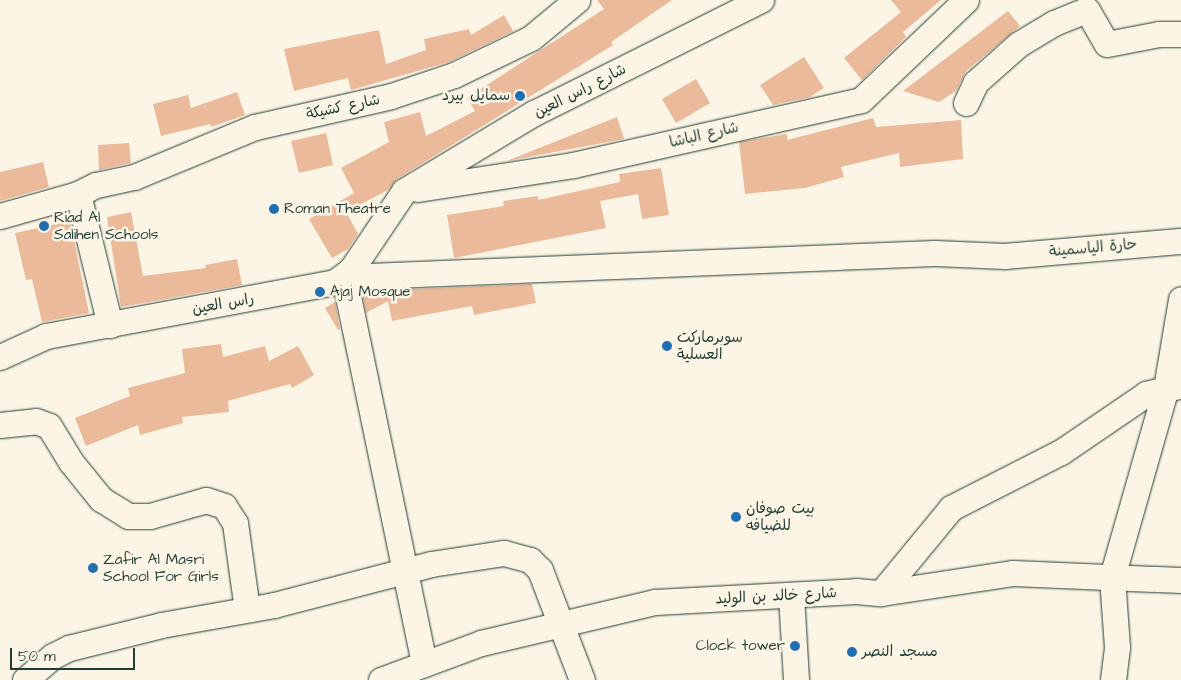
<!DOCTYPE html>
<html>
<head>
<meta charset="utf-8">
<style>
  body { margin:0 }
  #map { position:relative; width:1181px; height:680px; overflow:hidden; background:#fcf5e5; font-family:"Architects Daughter","Playpen Sans Arabic",sans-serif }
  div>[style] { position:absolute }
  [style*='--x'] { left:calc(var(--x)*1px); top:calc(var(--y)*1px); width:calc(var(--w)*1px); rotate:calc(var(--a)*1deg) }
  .building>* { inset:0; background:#ebba9b }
  .roads { filter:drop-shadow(0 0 1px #1f3d34) drop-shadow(0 0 1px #1f3d34) }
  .minor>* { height:25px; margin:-12.5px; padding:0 12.5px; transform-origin:12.5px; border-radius:12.5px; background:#fcf5e5 }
  .dots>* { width:14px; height:14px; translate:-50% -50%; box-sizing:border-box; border:2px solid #fcf5e5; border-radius:50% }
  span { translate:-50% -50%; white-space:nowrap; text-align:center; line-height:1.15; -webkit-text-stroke:5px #fcf5e5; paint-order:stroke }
  .street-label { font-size:15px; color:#1f3d34 }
  .poi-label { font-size:15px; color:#1f3d34 }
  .right { translate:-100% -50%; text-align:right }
  .left { translate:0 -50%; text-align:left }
  .scale { position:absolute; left:10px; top:648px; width:125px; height:22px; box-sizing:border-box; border:2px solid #1f3d34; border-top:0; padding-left:6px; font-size:15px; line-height:18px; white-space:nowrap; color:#1f3d34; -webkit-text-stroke:4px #fcf5e5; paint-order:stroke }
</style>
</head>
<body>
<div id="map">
  <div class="building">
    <i style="clip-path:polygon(597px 0,672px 0,611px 42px,613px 45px,397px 179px,388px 190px,346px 212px,358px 234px,348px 249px,332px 258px,309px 219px,354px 193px,341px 168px,389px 142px,384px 122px,420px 112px,426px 136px,475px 111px,467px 98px,604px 9px)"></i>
    <i style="clip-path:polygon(891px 0,941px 0,903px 32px,906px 37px,862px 80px,844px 58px,901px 12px)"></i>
    <i style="clip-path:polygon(1008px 11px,1020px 26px,966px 71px,956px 91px,939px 102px,903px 91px)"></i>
    <i style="clip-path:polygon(504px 15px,513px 31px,449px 62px,351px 90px,348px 78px,294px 91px,284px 49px,379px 30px,386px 64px,426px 50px,424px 39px,469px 29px,471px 35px)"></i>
    <i style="clip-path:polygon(804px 57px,824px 88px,810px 97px,773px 105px,760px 85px)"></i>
    <i style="clip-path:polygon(696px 79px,710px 103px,676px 123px,662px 99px)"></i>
    <i style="clip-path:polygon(237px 92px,245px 115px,211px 127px,210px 124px,161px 136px,153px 104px,188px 95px,191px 108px)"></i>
    <i style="clip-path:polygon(617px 117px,624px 139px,507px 161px)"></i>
    <i style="clip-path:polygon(873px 118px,876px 127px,961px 120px,963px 159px,900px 167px,899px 153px,841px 167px,844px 177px,805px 188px,745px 194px,739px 142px,787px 134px,787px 140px)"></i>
    <i style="clip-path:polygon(326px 133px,333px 165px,299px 173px,291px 141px)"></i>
    <i style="clip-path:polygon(129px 143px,131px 163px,99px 170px,98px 145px)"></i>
    <i style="clip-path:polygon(43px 162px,49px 187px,0 201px,0 172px)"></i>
    <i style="clip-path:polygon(661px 168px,669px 215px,642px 219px,638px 194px,600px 201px,606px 228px,454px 258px,447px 215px,504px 206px,503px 201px,538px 196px,538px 200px,620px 182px,619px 174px)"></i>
    <i style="clip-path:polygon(131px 212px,143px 276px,206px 268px,205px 265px,237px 259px,242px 285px,121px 307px,107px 217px)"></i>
    <i style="clip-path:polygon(70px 221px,89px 313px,42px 322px,32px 279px,26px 280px,15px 233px)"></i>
    <i style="clip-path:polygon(532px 284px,536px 303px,474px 315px,472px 306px,392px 321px,388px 301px,366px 313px,362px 291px)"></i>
    <i style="clip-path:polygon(335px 302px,340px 329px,338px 330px,325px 308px)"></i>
    <i style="clip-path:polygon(221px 344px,223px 357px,265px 346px,269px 361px,298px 346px,314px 375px,292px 388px,290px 384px,228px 401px,229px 412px,182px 417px,183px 423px,140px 435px,138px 425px,86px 446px,75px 418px,130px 396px,128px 388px,185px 373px,182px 349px)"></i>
  </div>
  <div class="roads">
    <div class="minor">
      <i style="--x:966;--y:103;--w:23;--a:-65"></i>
      <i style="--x:976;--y:82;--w:57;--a:-41.5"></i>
      <i style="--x:1019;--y:44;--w:41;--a:-31"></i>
      <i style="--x:1054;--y:23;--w:35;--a:-22"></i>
      <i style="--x:1087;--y:10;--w:39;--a:60"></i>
      <i style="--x:1107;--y:44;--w:53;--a:-10.9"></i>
      <i style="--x:1159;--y:34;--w:22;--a:0"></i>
      <i style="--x:417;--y:189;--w:158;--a:-8.7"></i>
      <i style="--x:573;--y:165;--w:295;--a:-12.7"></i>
      <i style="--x:861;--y:100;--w:145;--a:-43.6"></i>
      <i style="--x:78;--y:194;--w:135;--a:76.3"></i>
      <i style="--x:0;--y:216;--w:81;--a:-15.8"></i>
      <i style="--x:78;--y:194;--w:20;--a:-27"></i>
      <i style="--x:96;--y:185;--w:39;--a:-12"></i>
      <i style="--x:134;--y:177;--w:131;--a:-22.5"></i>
      <i style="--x:255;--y:127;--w:139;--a:-12.8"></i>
      <i style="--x:391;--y:96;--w:66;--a:-18.4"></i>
      <i style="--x:454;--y:75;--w:85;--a:-25.7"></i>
      <i style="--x:531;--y:38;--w:60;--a:-39.6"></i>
      <i style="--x:354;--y:266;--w:15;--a:132"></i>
      <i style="--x:344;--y:277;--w:395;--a:78.3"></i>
      <i style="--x:344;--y:277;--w:591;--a:-2.33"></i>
      <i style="--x:935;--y:253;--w:70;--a:2.5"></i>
      <i style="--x:1005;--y:256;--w:177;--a:-4.9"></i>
      <i style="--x:0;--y:357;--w:51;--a:-24.5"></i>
      <i style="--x:46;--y:336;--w:294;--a:-10.6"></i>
      <i style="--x:335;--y:282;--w:20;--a:-37"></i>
      <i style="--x:351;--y:270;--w:95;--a:-56.1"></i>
      <i style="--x:404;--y:191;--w:152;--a:-31"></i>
      <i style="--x:534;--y:113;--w:254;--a:-26.5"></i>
      <i style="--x:0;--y:425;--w:36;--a:-6"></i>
      <i style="--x:36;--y:421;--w:14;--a:21"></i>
      <i style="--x:49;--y:426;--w:42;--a:58.6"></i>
      <i style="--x:71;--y:462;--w:48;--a:51"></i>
      <i style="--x:101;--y:499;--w:32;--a:32"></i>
      <i style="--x:128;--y:516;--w:22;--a:0"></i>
      <i style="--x:150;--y:516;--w:58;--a:-15.9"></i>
      <i style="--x:206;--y:500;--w:19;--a:18"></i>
      <i style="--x:224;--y:506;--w:20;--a:57"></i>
      <i style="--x:235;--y:523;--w:87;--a:82.1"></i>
      <i style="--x:881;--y:593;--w:110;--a:-50.5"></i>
      <i style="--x:951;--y:508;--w:123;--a:-27"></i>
      <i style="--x:1061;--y:452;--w:103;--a:-34.3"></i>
      <i style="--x:1146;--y:394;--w:33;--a:-14"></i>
      <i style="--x:791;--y:595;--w:85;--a:86.6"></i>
      <i style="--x:25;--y:680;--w:37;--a:-41"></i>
      <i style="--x:53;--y:656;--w:18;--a:-27"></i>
      <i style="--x:69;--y:648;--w:95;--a:-14"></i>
      <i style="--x:161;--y:625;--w:115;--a:-10"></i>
      <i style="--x:274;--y:605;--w:162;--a:-14.6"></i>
      <i style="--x:431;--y:564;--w:74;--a:-8.6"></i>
      <i style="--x:504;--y:553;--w:27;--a:15"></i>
      <i style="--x:530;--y:560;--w:14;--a:45"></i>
      <i style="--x:540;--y:570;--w:118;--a:69.1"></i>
      <i style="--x:381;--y:680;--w:107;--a:-20.3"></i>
      <i style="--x:481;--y:643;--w:179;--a:-13.3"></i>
      <i style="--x:655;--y:602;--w:201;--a:-3.1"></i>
      <i style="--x:856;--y:591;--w:25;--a:5"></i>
      <i style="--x:881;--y:593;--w:134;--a:-8.6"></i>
      <i style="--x:1013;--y:573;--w:168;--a:2.4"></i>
      <i style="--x:1113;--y:680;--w:33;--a:-83"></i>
      <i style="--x:1117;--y:647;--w:70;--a:-94.1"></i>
      <i style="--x:1112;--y:577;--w:197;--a:-74.1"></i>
      <i style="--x:1166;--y:388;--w:90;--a:-80.4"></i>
    </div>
  </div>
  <div class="dots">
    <i style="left:520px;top:96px;background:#1f6fb2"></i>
    <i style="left:274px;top:209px;background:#1f6fb2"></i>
    <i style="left:44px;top:226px;background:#1f6fb2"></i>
    <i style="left:320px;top:292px;background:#1f6fb2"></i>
    <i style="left:667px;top:346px;background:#1f6fb2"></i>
    <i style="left:736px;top:517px;background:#1f6fb2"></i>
    <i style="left:93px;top:568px;background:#1f6fb2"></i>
    <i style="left:795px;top:646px;background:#1f6fb2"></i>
    <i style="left:852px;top:652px;background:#1f6fb2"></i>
  </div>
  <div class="street-label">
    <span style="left:580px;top:91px;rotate:-27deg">شارع راس العين</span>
    <span style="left:343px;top:107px;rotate:-12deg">شارع كشيكة</span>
    <span style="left:704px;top:135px;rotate:-13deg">شارع الباشا</span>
    <span style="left:1093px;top:248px;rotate:-5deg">حارة الياسمينة</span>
    <span style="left:223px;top:304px;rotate:-10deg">راس العين</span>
    <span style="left:776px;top:596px;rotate:-3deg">شارع خالد بن الوليد</span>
  </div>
  <div class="poi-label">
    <span class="right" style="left:510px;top:96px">سمايل بيرد</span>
    <span class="left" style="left:284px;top:209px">Roman Theatre</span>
    <span class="left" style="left:54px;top:226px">Riad Al<br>Salihen Schools</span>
    <span class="left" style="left:330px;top:292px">Ajaj Mosque</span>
    <span class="left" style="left:677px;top:346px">سوبرماركت<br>العسلية</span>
    <span class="left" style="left:746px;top:517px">بيت صوفان<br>للضيافه</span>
    <span class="left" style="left:103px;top:568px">Zafir Al Masri<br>School For Girls</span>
    <span class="right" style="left:785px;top:646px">Clock tower</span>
    <span class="left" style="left:862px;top:652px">مسجد النصر</span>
  </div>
  <div class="scale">50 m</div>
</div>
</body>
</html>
